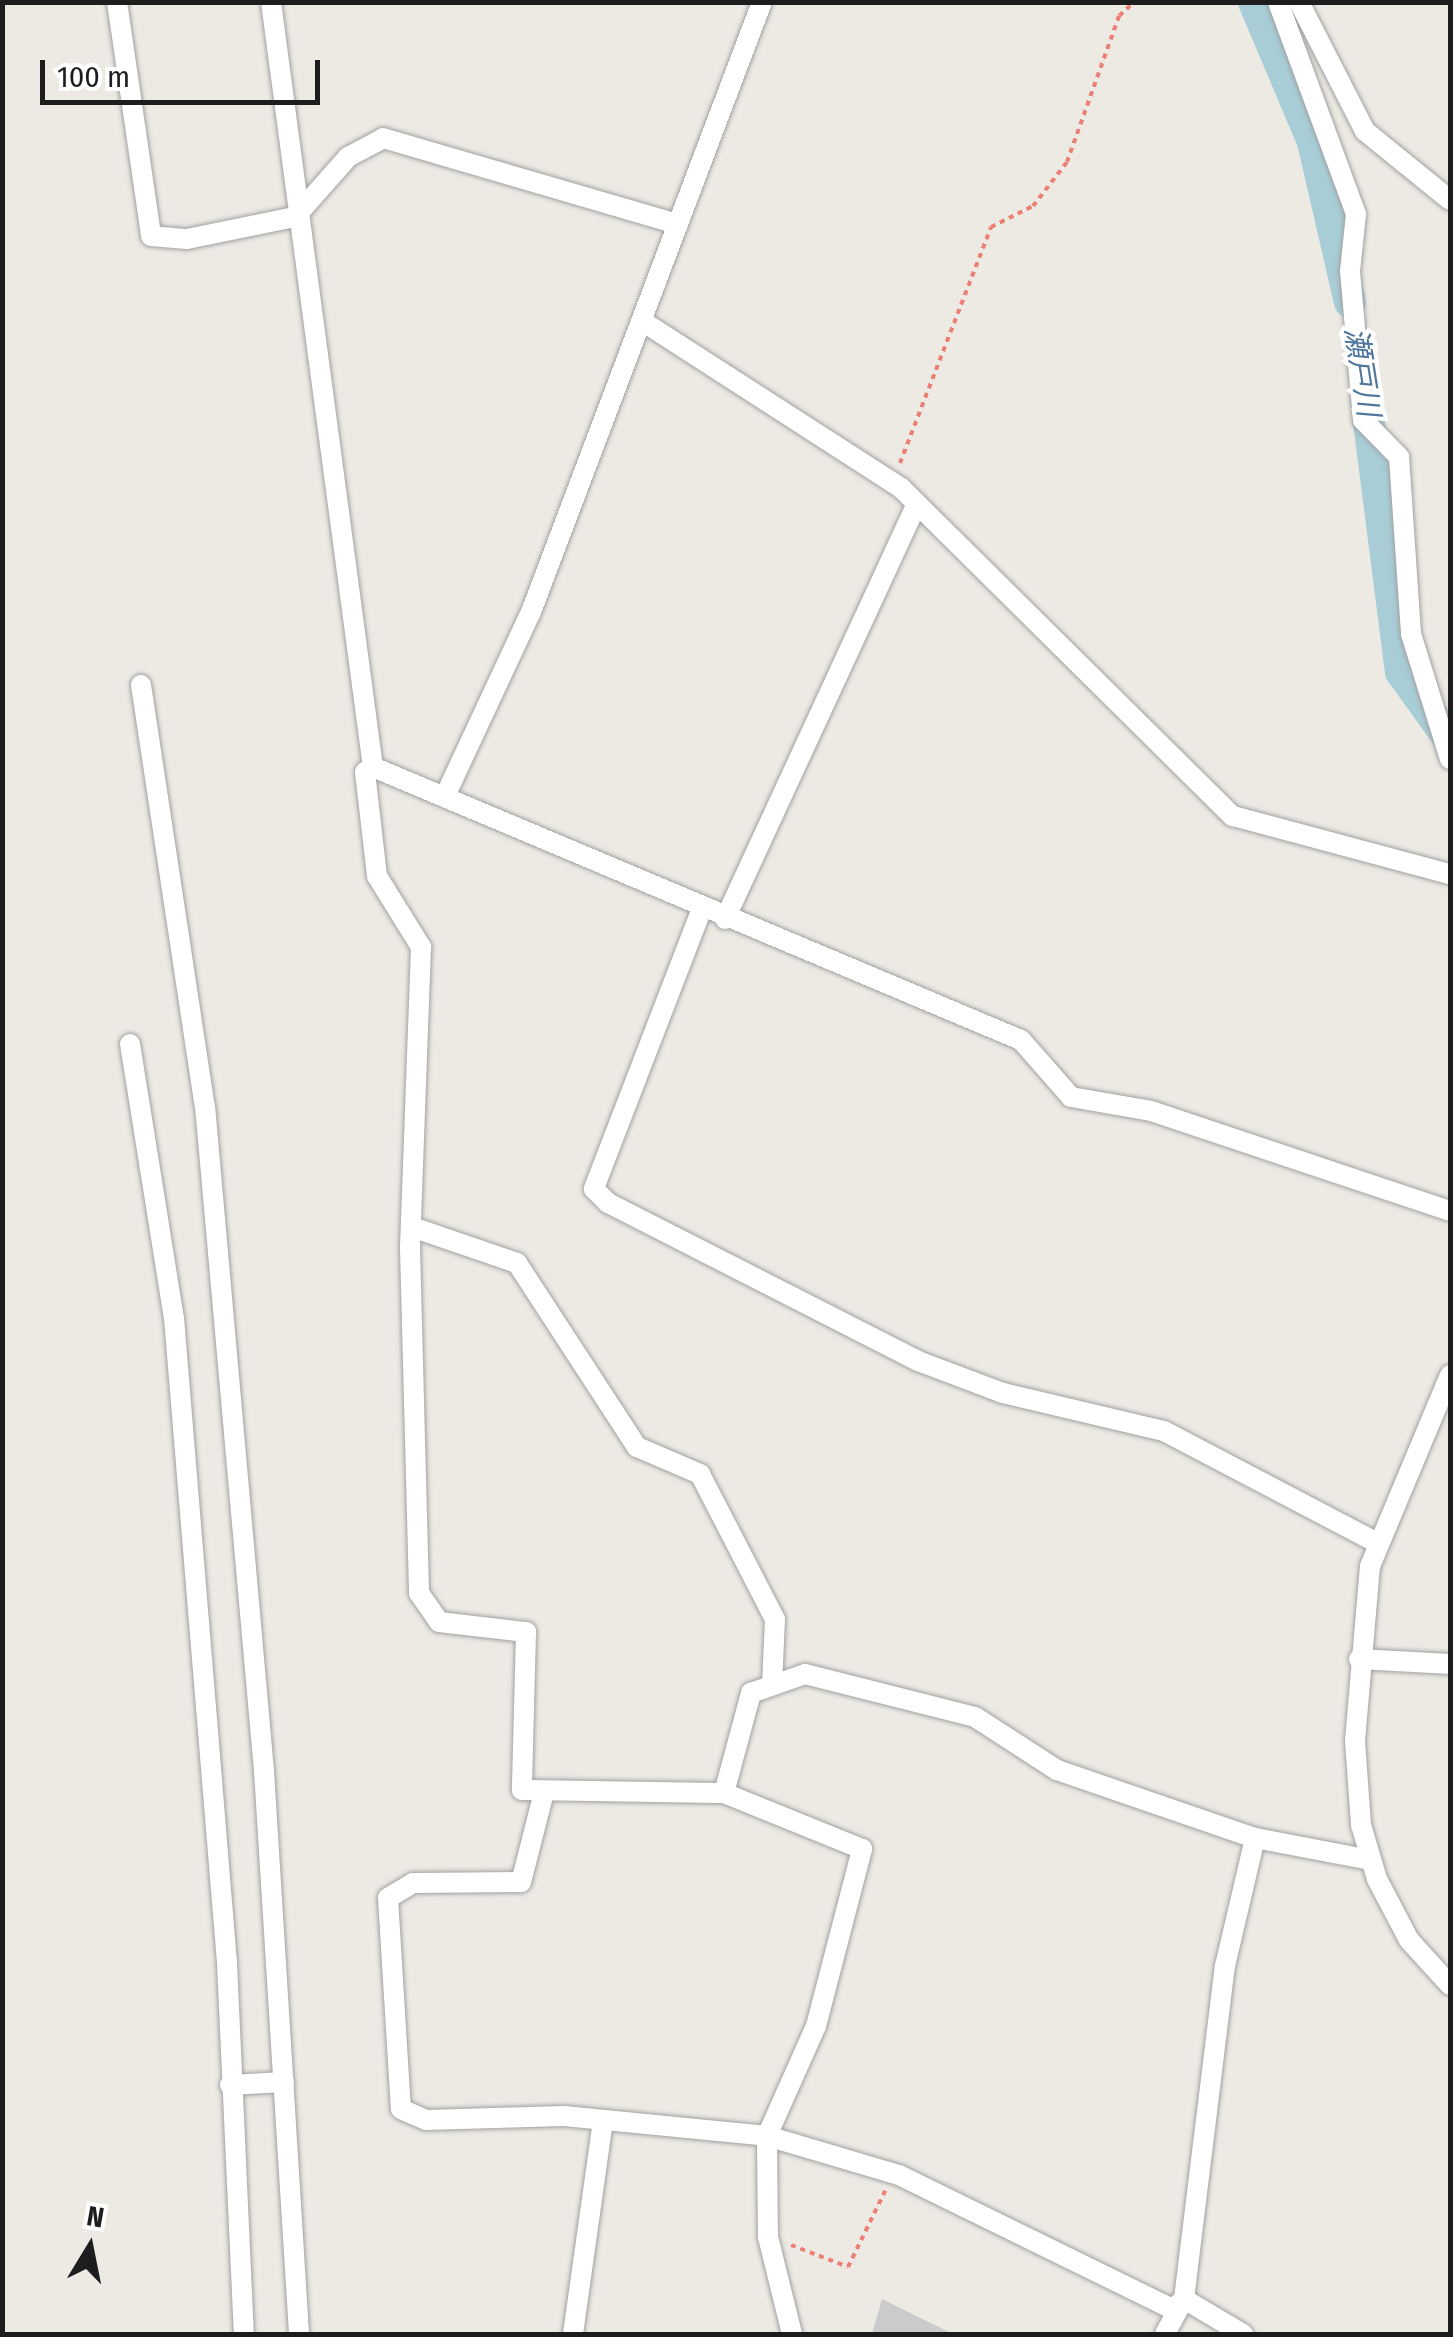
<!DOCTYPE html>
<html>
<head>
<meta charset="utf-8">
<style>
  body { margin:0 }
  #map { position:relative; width:1453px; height:2337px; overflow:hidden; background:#edeae4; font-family:"Fira Sans Condensed","Noto Sans JP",sans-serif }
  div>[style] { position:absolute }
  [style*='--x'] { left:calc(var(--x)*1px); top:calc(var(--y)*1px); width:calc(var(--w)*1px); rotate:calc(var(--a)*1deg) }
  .religious>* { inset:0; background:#cbcbcb }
  .river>* { height:32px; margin:-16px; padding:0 16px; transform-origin:16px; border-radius:16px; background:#a8cdd7 }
  .path>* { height:4px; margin-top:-2px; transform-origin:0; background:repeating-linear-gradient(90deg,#ed7f75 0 5px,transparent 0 10px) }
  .roads { filter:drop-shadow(0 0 2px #a1a1a1) drop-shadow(0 0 2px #a1a1a1) }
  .minor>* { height:20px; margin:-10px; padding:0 10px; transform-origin:10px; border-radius:10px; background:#fff }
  span { translate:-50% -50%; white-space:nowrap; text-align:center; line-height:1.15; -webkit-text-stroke:8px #fff; paint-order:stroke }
  .water-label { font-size:30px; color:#4f779d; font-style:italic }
  .frame { position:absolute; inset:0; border:5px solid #1d1d1d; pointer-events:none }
  .north { position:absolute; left:40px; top:2197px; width:100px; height:100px; -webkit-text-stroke:8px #fff; paint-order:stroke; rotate:10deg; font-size:28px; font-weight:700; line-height:40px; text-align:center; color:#1d1d1d }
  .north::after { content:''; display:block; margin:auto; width:35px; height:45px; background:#1d1d1d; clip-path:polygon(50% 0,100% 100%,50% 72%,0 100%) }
  .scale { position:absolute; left:40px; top:60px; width:280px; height:45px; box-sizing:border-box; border:5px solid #1d1d1d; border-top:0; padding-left:12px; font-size:30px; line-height:35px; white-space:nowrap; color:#1d1d1d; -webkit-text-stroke:8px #fff; paint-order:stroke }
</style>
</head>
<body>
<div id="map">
  <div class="religious">
    <i style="clip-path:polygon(882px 2299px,953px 2334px,872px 2334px)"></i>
  </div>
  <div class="river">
    <i style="--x:1254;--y:2;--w:152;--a:67.1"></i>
    <i style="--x:1313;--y:142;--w:164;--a:77"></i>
    <i style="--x:1366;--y:399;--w:275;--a:82.7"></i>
    <i style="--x:1401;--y:672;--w:84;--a:54.2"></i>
  </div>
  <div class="path">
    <i style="--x:900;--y:463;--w:253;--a:-68.9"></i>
    <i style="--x:991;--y:227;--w:47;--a:-26.6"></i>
    <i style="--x:1033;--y:206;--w:56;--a:-52.3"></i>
    <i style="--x:1067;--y:162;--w:155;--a:-70.4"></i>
    <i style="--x:1119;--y:16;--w:21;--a:-43"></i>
    <i style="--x:791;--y:2245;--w:61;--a:21.1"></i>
    <i style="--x:848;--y:2267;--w:85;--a:-64"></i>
  </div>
  <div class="roads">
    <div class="minor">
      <i style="--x:117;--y:2;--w:236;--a:81.7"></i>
      <i style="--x:151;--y:236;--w:36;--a:5"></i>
      <i style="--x:187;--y:239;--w:110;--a:-11.5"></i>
      <i style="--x:295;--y:217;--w:80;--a:-48.5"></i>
      <i style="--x:348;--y:157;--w:40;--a:-28"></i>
      <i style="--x:383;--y:138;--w:307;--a:16.3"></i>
      <i style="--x:271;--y:2;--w:772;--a:82.41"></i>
      <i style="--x:373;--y:767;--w:9;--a:148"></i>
      <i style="--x:365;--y:772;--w:105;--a:83.4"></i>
      <i style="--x:377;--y:876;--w:84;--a:58.2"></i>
      <i style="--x:421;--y:947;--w:301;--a:92.1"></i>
      <i style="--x:410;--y:1248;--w:345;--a:88.5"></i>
      <i style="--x:419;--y:1593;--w:35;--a:55"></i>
      <i style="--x:439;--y:1622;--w:88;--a:6.6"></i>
      <i style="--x:526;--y:1632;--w:158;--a:91.5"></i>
      <i style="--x:522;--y:1790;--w:202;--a:0.9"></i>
      <i style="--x:1278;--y:2;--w:226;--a:69.8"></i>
      <i style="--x:1356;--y:214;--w:57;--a:96"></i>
      <i style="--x:1350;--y:271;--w:150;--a:85"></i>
      <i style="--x:1363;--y:420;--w:52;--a:45.8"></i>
      <i style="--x:1399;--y:457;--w:177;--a:86.1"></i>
      <i style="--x:1411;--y:634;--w:131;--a:72.7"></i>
      <i style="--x:1299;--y:2;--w:145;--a:62.9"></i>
      <i style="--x:1365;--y:131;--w:109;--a:39.1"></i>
      <i style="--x:642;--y:321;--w:308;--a:32.8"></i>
      <i style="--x:901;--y:488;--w:467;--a:44.7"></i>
      <i style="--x:1233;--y:816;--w:225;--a:15"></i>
      <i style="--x:141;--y:685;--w:426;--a:81.4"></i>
      <i style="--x:205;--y:1106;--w:668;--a:84.93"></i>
      <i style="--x:264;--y:1771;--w:564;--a:86.44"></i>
      <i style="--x:373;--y:767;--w:703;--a:22.85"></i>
      <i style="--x:1021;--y:1040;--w:76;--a:48.7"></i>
      <i style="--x:1071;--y:1097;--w:81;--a:9.9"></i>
      <i style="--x:1151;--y:1111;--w:315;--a:18.5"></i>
      <i style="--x:446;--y:794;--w:201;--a:-65"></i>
      <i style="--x:531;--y:612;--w:652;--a:-69.26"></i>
      <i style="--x:701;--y:911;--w:298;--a:111.1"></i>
      <i style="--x:594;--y:1189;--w:20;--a:45"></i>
      <i style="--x:608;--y:1203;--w:348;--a:27"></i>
      <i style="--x:918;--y:1361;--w:91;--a:20.6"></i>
      <i style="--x:1003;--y:1393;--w:165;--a:13.3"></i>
      <i style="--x:1164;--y:1431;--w:241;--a:27.7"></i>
      <i style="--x:725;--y:919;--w:457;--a:-65.2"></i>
      <i style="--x:130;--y:1044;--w:278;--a:80.9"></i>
      <i style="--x:174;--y:1318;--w:647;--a:85.3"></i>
      <i style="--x:227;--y:1963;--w:371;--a:87.4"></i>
      <i style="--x:412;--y:1227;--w:111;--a:18.9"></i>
      <i style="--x:517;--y:1263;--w:220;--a:56.9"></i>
      <i style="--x:637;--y:1447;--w:69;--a:23.2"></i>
      <i style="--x:700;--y:1474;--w:163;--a:62.7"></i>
      <i style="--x:775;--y:1619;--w:66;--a:92.6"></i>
      <i style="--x:1450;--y:1375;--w:207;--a:112.7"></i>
      <i style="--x:1370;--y:1566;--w:176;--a:94.9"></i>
      <i style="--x:1355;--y:1741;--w:84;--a:85.9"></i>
      <i style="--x:1361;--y:1825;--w:56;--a:73.5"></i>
      <i style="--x:1377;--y:1879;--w:69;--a:62.3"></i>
      <i style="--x:1409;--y:1940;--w:61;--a:47.7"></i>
      <i style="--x:1359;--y:1659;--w:91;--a:3.1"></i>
      <i style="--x:543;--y:1796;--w:89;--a:104.3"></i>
      <i style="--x:521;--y:1882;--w:108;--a:179.5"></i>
      <i style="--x:413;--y:1883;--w:29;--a:149"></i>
      <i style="--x:388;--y:1898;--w:211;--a:86.5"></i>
      <i style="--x:401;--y:2109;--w:27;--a:24"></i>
      <i style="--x:426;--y:2120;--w:138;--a:-1.7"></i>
      <i style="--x:564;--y:2116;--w:204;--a:5.6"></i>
      <i style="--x:767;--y:2136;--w:138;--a:16.5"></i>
      <i style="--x:899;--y:2175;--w:305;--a:26.1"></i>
      <i style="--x:1173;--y:2309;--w:15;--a:-42"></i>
      <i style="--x:230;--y:2085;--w:54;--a:-3.2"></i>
      <i style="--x:1184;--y:2299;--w:69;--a:30.7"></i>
      <i style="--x:573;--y:2334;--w:216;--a:-82"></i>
      <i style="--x:792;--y:2334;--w:100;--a:-103.9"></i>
      <i style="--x:768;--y:2237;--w:101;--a:-90.6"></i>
      <i style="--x:767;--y:2136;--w:120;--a:-66"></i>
      <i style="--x:816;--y:2026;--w:183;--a:-75.4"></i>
      <i style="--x:862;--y:1849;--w:149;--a:-157.9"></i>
      <i style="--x:724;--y:1793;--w:104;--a:-74.9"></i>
      <i style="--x:751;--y:1693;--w:57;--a:-19.4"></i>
      <i style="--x:805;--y:1674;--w:175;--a:14.2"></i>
      <i style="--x:975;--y:1717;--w:98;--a:32.9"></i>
      <i style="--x:1057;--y:1770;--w:209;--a:19"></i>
      <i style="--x:1255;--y:1838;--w:117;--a:10.8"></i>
      <i style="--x:1165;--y:2334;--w:40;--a:-62"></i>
      <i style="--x:1184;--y:2299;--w:336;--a:-83"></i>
      <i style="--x:1225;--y:1966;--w:131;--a:-76.8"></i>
    </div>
  </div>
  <div class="water-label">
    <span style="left:1362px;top:372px;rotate:81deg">瀬戸川</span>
  </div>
  <div class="frame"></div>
  <div class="north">N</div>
  <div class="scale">100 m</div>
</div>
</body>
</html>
